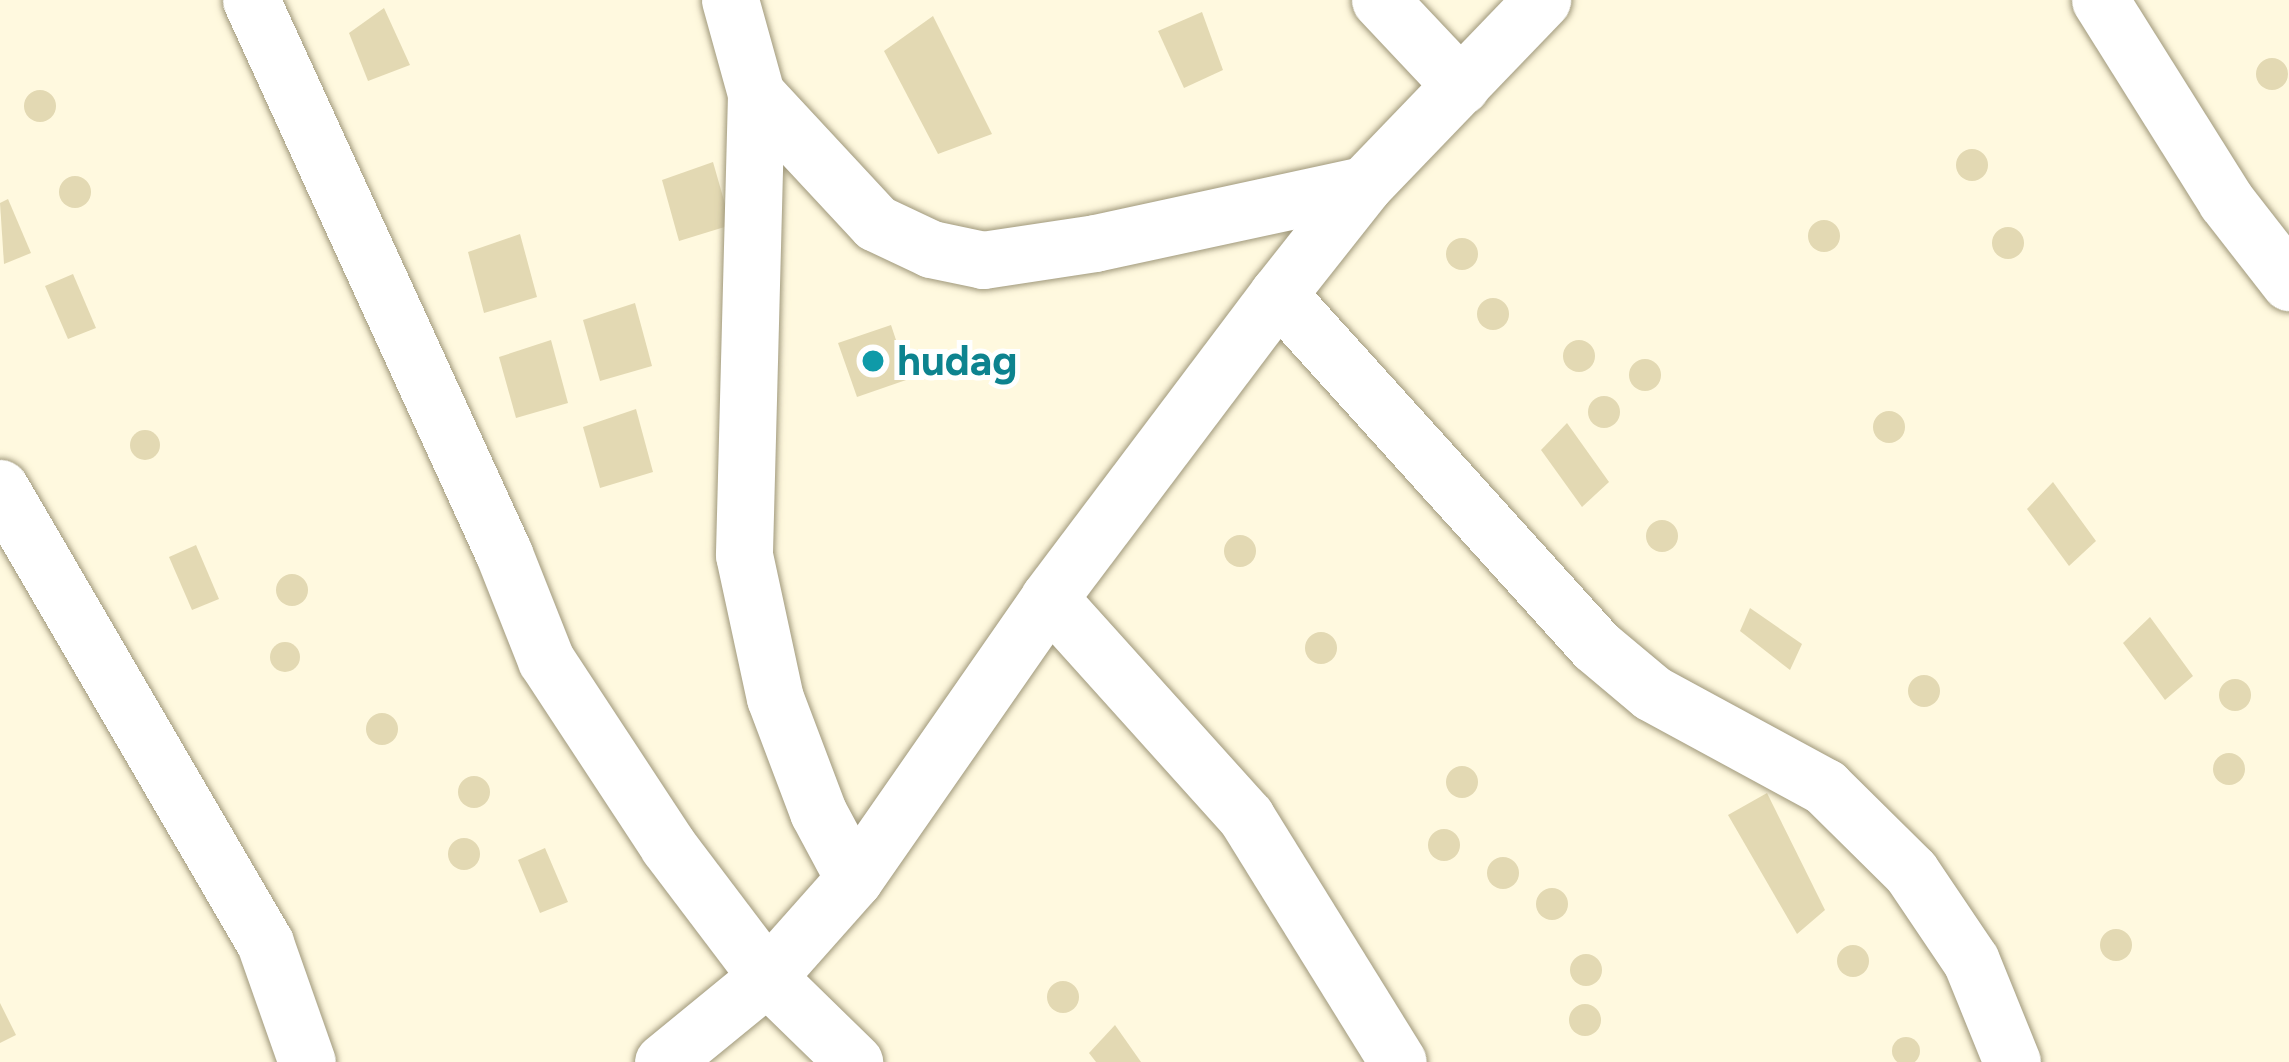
<!DOCTYPE html>
<html>
<head>
<meta charset="utf-8">
<style>
  body { margin:0 }
  #map { position:relative; width:2289px; height:1062px; overflow:hidden; background:#fff9df; font-family:Figtree,sans-serif }
  div>[style] { position:absolute }
  [style*='--x'] { left:calc(var(--x)*1px); top:calc(var(--y)*1px); width:calc(var(--w)*1px); rotate:calc(var(--a)*1deg) }
  .building>* { inset:0; background:#e3d9b3 }
  .round { border-radius:50% }
  .roads { filter:drop-shadow(0 0 3px #a0987b) drop-shadow(0 0 3px #a0987b) }
  .minor>* { height:57px; margin:-28.5px; padding:0 28.5px; transform-origin:28.5px; border-radius:28.5px; background:#fff }
  .dots>* { width:33px; height:33px; translate:-50% -50%; box-sizing:border-box; border:6px solid #fff; border-radius:50% }
  span { translate:-50% -50%; white-space:nowrap; text-align:center; line-height:1.15; -webkit-text-stroke:10px #fff; paint-order:stroke }
  .culture-label { font-size:42px; color:#0d838f; font-weight:700 }
  .left { translate:0 -50%; text-align:left }
</style>
</head>
<body>
<div id="map">
  <div class="building">
    <i style="clip-path:polygon(384px 8px,410px 65px,368px 81px,349px 33px)"></i>
    <i style="clip-path:polygon(1202px 12px,1223px 70px,1184px 88px,1158px 31px)"></i>
    <i style="clip-path:polygon(933px 16px,992px 134px,938px 154px,884px 51px)"></i>
    <i class="round" style="left:2256px;top:58px;width:32px;height:32px"></i>
    <i class="round" style="left:24px;top:90px;width:32px;height:32px"></i>
    <i class="round" style="left:1956px;top:149px;width:32px;height:32px"></i>
    <i style="clip-path:polygon(713px 162px,731px 225px,679px 241px,662px 180px)"></i>
    <i class="round" style="left:59px;top:176px;width:32px;height:32px"></i>
    <i style="clip-path:polygon(8px 199px,31px 253px,4px 264px,0 203px)"></i>
    <i class="round" style="left:1808px;top:220px;width:32px;height:32px"></i>
    <i class="round" style="left:1992px;top:227px;width:32px;height:32px"></i>
    <i style="clip-path:polygon(520px 234px,537px 297px,484px 313px,468px 252px)"></i>
    <i class="round" style="left:1446px;top:238px;width:32px;height:32px"></i>
    <i style="clip-path:polygon(73px 274px,96px 328px,68px 339px,45px 286px)"></i>
    <i class="round" style="left:1477px;top:298px;width:32px;height:32px"></i>
    <i style="clip-path:polygon(635px 303px,652px 366px,600px 381px,583px 320px)"></i>
    <i style="clip-path:polygon(891px 325px,909px 379px,857px 397px,838px 343px)"></i>
    <i style="clip-path:polygon(551px 340px,568px 403px,516px 418px,499px 357px)"></i>
    <i class="round" style="left:1563px;top:340px;width:32px;height:32px"></i>
    <i class="round" style="left:1629px;top:359px;width:32px;height:32px"></i>
    <i class="round" style="left:1588px;top:396px;width:32px;height:32px"></i>
    <i style="clip-path:polygon(636px 409px,653px 472px,600px 488px,583px 427px)"></i>
    <i class="round" style="left:1873px;top:411px;width:32px;height:32px"></i>
    <i style="clip-path:polygon(1567px 423px,1609px 482px,1582px 507px,1541px 450px)"></i>
    <i class="round" style="left:130px;top:430px;width:30px;height:30px"></i>
    <i style="clip-path:polygon(2053px 482px,2096px 541px,2069px 566px,2027px 509px)"></i>
    <i class="round" style="left:1646px;top:520px;width:32px;height:32px"></i>
    <i class="round" style="left:1224px;top:535px;width:32px;height:32px"></i>
    <i style="clip-path:polygon(196px 545px,219px 599px,192px 610px,169px 557px)"></i>
    <i class="round" style="left:276px;top:574px;width:32px;height:32px"></i>
    <i style="clip-path:polygon(1750px 608px,1802px 644px,1790px 670px,1740px 631px)"></i>
    <i style="clip-path:polygon(2150px 617px,2193px 676px,2165px 700px,2123px 643px)"></i>
    <i class="round" style="left:1305px;top:632px;width:32px;height:32px"></i>
    <i class="round" style="left:270px;top:642px;width:30px;height:30px"></i>
    <i class="round" style="left:1908px;top:675px;width:32px;height:32px"></i>
    <i class="round" style="left:2219px;top:679px;width:32px;height:32px"></i>
    <i class="round" style="left:366px;top:713px;width:32px;height:32px"></i>
    <i class="round" style="left:2213px;top:753px;width:32px;height:32px"></i>
    <i class="round" style="left:1446px;top:766px;width:32px;height:32px"></i>
    <i class="round" style="left:458px;top:776px;width:32px;height:32px"></i>
    <i style="clip-path:polygon(1767px 793px,1825px 910px,1797px 934px,1728px 815px)"></i>
    <i class="round" style="left:1428px;top:829px;width:32px;height:32px"></i>
    <i class="round" style="left:448px;top:838px;width:32px;height:32px"></i>
    <i style="clip-path:polygon(545px 848px,568px 902px,540px 913px,518px 860px)"></i>
    <i class="round" style="left:1487px;top:857px;width:32px;height:32px"></i>
    <i class="round" style="left:1536px;top:888px;width:32px;height:32px"></i>
    <i class="round" style="left:2100px;top:929px;width:32px;height:32px"></i>
    <i class="round" style="left:1837px;top:945px;width:32px;height:32px"></i>
    <i class="round" style="left:1570px;top:954px;width:32px;height:32px"></i>
    <i class="round" style="left:1047px;top:981px;width:32px;height:32px"></i>
    <i style="clip-path:polygon(0 1003px,16px 1035px,0 1043px)"></i>
    <i class="round" style="left:1569px;top:1004px;width:32px;height:32px"></i>
    <i style="clip-path:polygon(1115px 1025px,1141px 1062px,1096px 1062px,1089px 1053px)"></i>
    <i class="round" style="left:1892px;top:1037px;width:28px;height:28px"></i>
  </div>
  <div class="roads">
    <div class="minor">
      <i style="--x:251;--y:0;--w:609;--a:65.45"></i>
      <i style="--x:504;--y:554;--w:114;--a:68.4"></i>
      <i style="--x:546;--y:660;--w:222;--a:56.7"></i>
      <i style="--x:668;--y:846;--w:164;--a:52.9"></i>
      <i style="--x:767;--y:977;--w:122;--a:44.3"></i>
      <i style="--x:730;--y:0;--w:98;--a:74.5"></i>
      <i style="--x:756;--y:94;--w:461;--a:91.5"></i>
      <i style="--x:744;--y:555;--w:146;--a:77.8"></i>
      <i style="--x:775;--y:698;--w:122;--a:69.3"></i>
      <i style="--x:818;--y:812;--w:76;--a:61.8"></i>
      <i style="--x:1380;--y:0;--w:118;--a:46.7"></i>
      <i style="--x:2100;--y:0;--w:237;--a:57.9"></i>
      <i style="--x:2226;--y:201;--w:103;--a:52.1"></i>
      <i style="--x:756;--y:94;--w:176;--a:47.1"></i>
      <i style="--x:876;--y:223;--w:61;--a:25.3"></i>
      <i style="--x:931;--y:249;--w:53;--a:11.9"></i>
      <i style="--x:983;--y:260;--w:113;--a:-8.6"></i>
      <i style="--x:1095;--y:243;--w:275;--a:-12.2"></i>
      <i style="--x:1278;--y:294;--w:474;--a:47.9"></i>
      <i style="--x:1596;--y:646;--w:73;--a:40"></i>
      <i style="--x:1652;--y:693;--w:197;--a:28.5"></i>
      <i style="--x:1825;--y:787;--w:121;--a:44.7"></i>
      <i style="--x:1911;--y:872;--w:107;--a:56"></i>
      <i style="--x:1971;--y:961;--w:109;--a:67.9"></i>
      <i style="--x:0;--y:488;--w:527;--a:59.78"></i>
      <i style="--x:265;--y:943;--w:126;--a:70.6"></i>
      <i style="--x:1049;--y:598;--w:295;--a:48"></i>
      <i style="--x:1246;--y:817;--w:288;--a:58.2"></i>
      <i style="--x:663;--y:1062;--w:134;--a:-39.3"></i>
      <i style="--x:767;--y:977;--w:131;--a:-48.4"></i>
      <i style="--x:854;--y:879;--w:342;--a:-55.2"></i>
      <i style="--x:1049;--y:598;--w:381;--a:-53"></i>
      <i style="--x:1278;--y:294;--w:139;--a:-51.7"></i>
      <i style="--x:1364;--y:185;--w:257;--a:-46.1"></i>
    </div>
  </div>
  <div class="dots">
    <i style="left:873px;top:361px;background:#0f9aa8"></i>
  </div>
  <div class="culture-label">
    <span class="left" style="left:897px;top:361px">hudag</span>
  </div>
</div>
</body>
</html>
